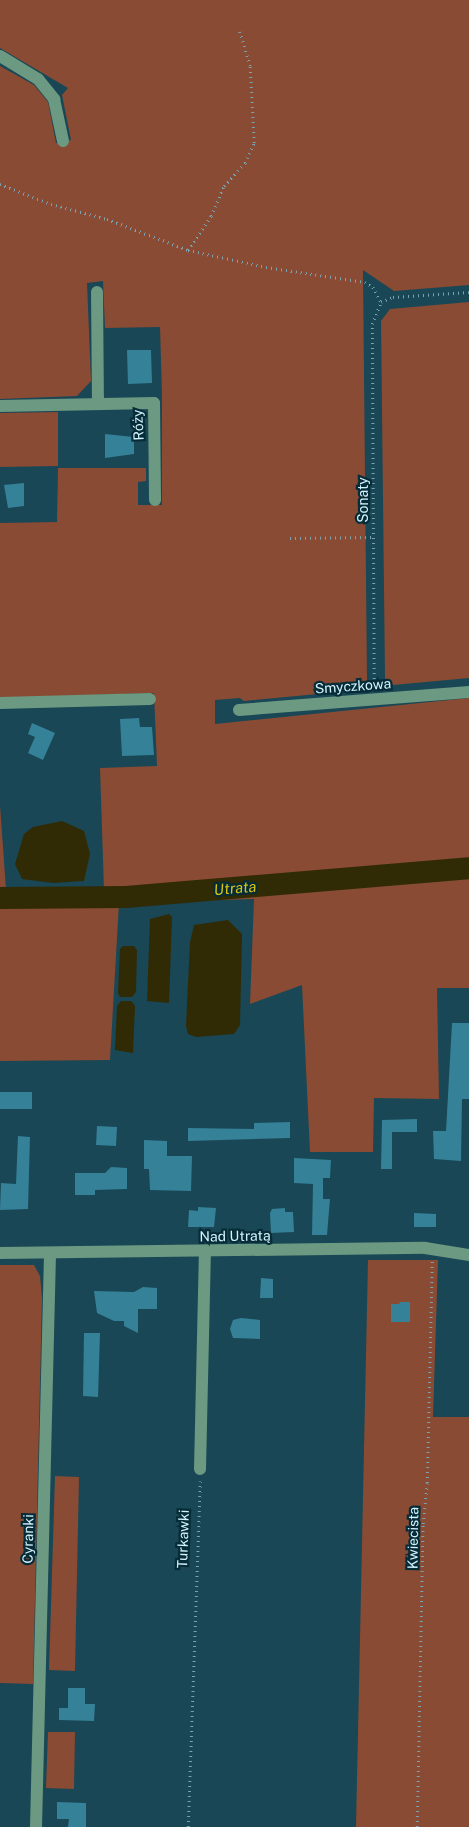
<!DOCTYPE html>
<html>
<head>
<meta charset="utf-8">
<style>
  body { margin:0 }
  #map { position:relative; width:469px; height:1827px; overflow:hidden; background:#194755; font-family:"Public Sans",sans-serif }
  div>[style] { position:absolute }
  [style*='--x'] { left:calc(var(--x)*1px); top:calc(var(--y)*1px); width:calc(var(--w)*1px); rotate:calc(var(--a)*1deg) }
  .green>* { inset:0; background:#894b34 }
  .water>* { inset:0; background:#312b05 }
  .river>* { height:22px; margin:-11px; padding:0 11px; transform-origin:11px; border-radius:11px; background:#312b05 }
  .building>* { inset:0; background:#358198 }
  .path>* { height:2.5px; margin-top:-1.25px; transform-origin:0; background:repeating-linear-gradient(90deg,#7ba2ae 0 1px,transparent 0 5px) }
  .minor>* { height:12px; margin:-6px; padding:0 6px; transform-origin:6px; border-radius:6px; background:#6c9981 }
  span { translate:-50% -50%; white-space:nowrap; text-align:center; line-height:1.15; -webkit-text-stroke:4.5px #062c37; paint-order:stroke }
  .street-label { font-size:14px; color:#d2f2fd }
  .water-label { font-size:15px; color:#dac413; font-style:italic }
</style>
</head>
<body>
<div id="map">
  <div class="green">
    <i style="clip-path:polygon(0 0,469px 0,469px 285px,394px 291px,363px 270px,367px 681px,360px 690px,244px 701px,240px 698px,215px 700px,215px 724px,469px 698px,469px 988px,437px 988px,439px 1099px,374px 1098px,373px 1152px,310px 1152px,302px 985px,250px 1004px,254px 899px,119px 903px,110px 1060px,0 1061px,0 805px,6px 890px,104px 890px,100px 768px,157px 766px,154px 693px,0 698px,0 523px,57px 522px,58px 468px,146px 468px,146px 481px,138px 482px,138px 505px,162px 505px,162px 394px,160px 327px,105px 328px,103px 281px,87px 283px,91px 381px,77px 396px,0 399px,0 66px,34px 85px,48px 102px,56px 143px,71px 140px,62px 95px,68px 88px,0 48px)"></i>
    <i style="clip-path:polygon(469px 302px,469px 678px,393px 685px,385px 678px,381px 321px,390px 309px)"></i>
    <i style="clip-path:polygon(58px 412px,58px 466px,0 467px,0 413px)"></i>
    <i style="clip-path:polygon(368px 1260px,438px 1260px,433px 1417px,469px 1417px,469px 1827px,356px 1827px)"></i>
    <i style="clip-path:polygon(0 1265px,34px 1265px,40px 1276px,42px 1298px,33px 1684px,0 1683px)"></i>
    <i style="clip-path:polygon(55px 1476px,79px 1477px,75px 1671px,49px 1670px)"></i>
    <i style="clip-path:polygon(48px 1732px,75px 1732px,74px 1789px,46px 1788px)"></i>
  </div>
  <div class="water">
    <i style="clip-path:polygon(62px 821px,84px 831px,90px 854px,84px 881px,53px 883px,22px 879px,15px 864px,24px 834px,33px 827px)"></i>
    <i style="clip-path:polygon(169px 914px,172px 917px,169px 1003px,147px 1001px,150px 919px)"></i>
    <i style="clip-path:polygon(228px 920px,242px 934px,240px 1025px,234px 1034px,196px 1037px,188px 1034px,186px 1026px,190px 942px,194px 925px)"></i>
    <i style="clip-path:polygon(123px 946px,134px 946px,137px 950px,136px 992px,132px 997px,120px 997px,118px 993px,120px 949px)"></i>
    <i style="clip-path:polygon(121px 1001px,131px 1001px,135px 1006px,133px 1053px,115px 1050px,117px 1006px)"></i>
  </div>
  <div class="river">
    <i style="--x:0;--y:898;--w:126;--a:-0.5"></i>
    <i style="--x:126;--y:897;--w:344;--a:-4.8"></i>
  </div>
  <div class="building">
    <i style="clip-path:polygon(127px 350px,151px 350px,152px 383px,128px 384px)"></i>
    <i style="clip-path:polygon(105px 434px,134px 437px,134px 454px,105px 458px)"></i>
    <i style="clip-path:polygon(24px 483px,24px 506px,8px 508px,4px 485px)"></i>
    <i style="clip-path:polygon(139px 718px,140px 727px,152px 727px,154px 755px,122px 756px,120px 719px)"></i>
    <i style="clip-path:polygon(32px 723px,55px 733px,43px 760px,28px 753px,35px 737px,28px 734px)"></i>
    <i style="clip-path:polygon(452px 1023px,469px 1023px,469px 1099px,462px 1099px,461px 1161px,434px 1159px,433px 1131px,446px 1131px)"></i>
    <i style="clip-path:polygon(0 1092px,32px 1092px,32px 1109px,0 1109px)"></i>
    <i style="clip-path:polygon(417px 1119px,417px 1132px,392px 1132px,392px 1169px,381px 1169px,382px 1120px)"></i>
    <i style="clip-path:polygon(290px 1122px,290px 1138px,188px 1141px,188px 1128px,254px 1129px,254px 1123px)"></i>
    <i style="clip-path:polygon(97px 1126px,117px 1127px,116px 1146px,96px 1145px)"></i>
    <i style="clip-path:polygon(18px 1136px,30px 1137px,28px 1209px,0 1210px,1px 1183px,16px 1184px)"></i>
    <i style="clip-path:polygon(144px 1140px,167px 1141px,167px 1156px,192px 1156px,191px 1191px,150px 1190px,149px 1169px,144px 1169px)"></i>
    <i style="clip-path:polygon(294px 1158px,331px 1160px,330px 1178px,323px 1178px,323px 1199px,330px 1199px,327px 1235px,312px 1235px,313px 1184px,294px 1183px)"></i>
    <i style="clip-path:polygon(111px 1167px,127px 1168px,127px 1189px,95px 1190px,95px 1195px,75px 1195px,75px 1173px,105px 1173px)"></i>
    <i style="clip-path:polygon(198px 1207px,216px 1208px,214px 1227px,188px 1227px,189px 1210px,198px 1211px)"></i>
    <i style="clip-path:polygon(285px 1208px,285px 1212px,293px 1212px,294px 1232px,271px 1233px,270px 1213px,272px 1209px)"></i>
    <i style="clip-path:polygon(414px 1213px,436px 1214px,436px 1227px,414px 1227px)"></i>
    <i style="clip-path:polygon(261px 1278px,273px 1279px,273px 1298px,260px 1298px)"></i>
    <i style="clip-path:polygon(143px 1287px,157px 1288px,157px 1309px,138px 1309px,138px 1333px,124px 1326px,124px 1321px,114px 1321px,97px 1313px,94px 1291px,134px 1292px)"></i>
    <i style="clip-path:polygon(400px 1302px,410px 1302px,410px 1322px,391px 1322px,391px 1304px,399px 1304px)"></i>
    <i style="clip-path:polygon(241px 1318px,260px 1320px,260px 1339px,233px 1338px,230px 1329px,233px 1320px)"></i>
    <i style="clip-path:polygon(84px 1333px,100px 1333px,98px 1397px,83px 1396px)"></i>
    <i style="clip-path:polygon(68px 1688px,85px 1688px,85px 1704px,95px 1704px,94px 1721px,59px 1720px,59px 1708px,68px 1708px)"></i>
    <i style="clip-path:polygon(57px 1802px,86px 1803px,86px 1827px,68px 1827px,69px 1819px,57px 1819px)"></i>
  </div>
  <div class="path">
    <i style="--x:0;--y:184;--w:55;--a:21.4"></i>
    <i style="--x:51;--y:204;--w:58;--a:15"></i>
    <i style="--x:107;--y:219;--w:87;--a:20.9"></i>
    <i style="--x:188;--y:250;--w:80;--a:12.3"></i>
    <i style="--x:266;--y:267;--w:100;--a:8.6"></i>
    <i style="--x:365;--y:282;--w:9;--a:32"></i>
    <i style="--x:373;--y:287;--w:17;--a:62"></i>
    <i style="--x:381;--y:302;--w:13;--a:-23"></i>
    <i style="--x:393;--y:297;--w:76;--a:-3.8"></i>
    <i style="--x:188;--y:250;--w:41;--a:-55.9"></i>
    <i style="--x:211;--y:216;--w:33;--a:-67"></i>
    <i style="--x:224;--y:186;--w:31;--a:-48"></i>
    <i style="--x:245;--y:163;--w:22;--a:-66"></i>
    <i style="--x:254;--y:143;--w:77;--a:-93"></i>
    <i style="--x:250;--y:66;--w:37;--a:-107"></i>
    <i style="--x:290;--y:538;--w:83;--a:-0.7"></i>
    <i style="--x:374;--y:689;--w:365;--a:-90.3"></i>
    <i style="--x:372;--y:324;--w:24;--a:-68"></i>
    <i style="--x:188;--y:1827;--w:346;--a:-88"></i>
    <i style="--x:417;--y:1827;--w:303;--a:-88.9"></i>
    <i style="--x:423;--y:1524;--w:41;--a:-84.4"></i>
    <i style="--x:427;--y:1483;--w:222;--a:-88.7"></i>
  </div>
  <div class="minor">
    <i style="--x:0;--y:56;--w:44;--a:31.2"></i>
    <i style="--x:38;--y:79;--w:26;--a:51"></i>
    <i style="--x:54;--y:99;--w:43;--a:77.9"></i>
    <i style="--x:97;--y:292;--w:112;--a:89.5"></i>
    <i style="--x:0;--y:406;--w:154;--a:-1.1"></i>
    <i style="--x:154;--y:403;--w:97;--a:89.4"></i>
    <i style="--x:0;--y:703;--w:150;--a:-1.5"></i>
    <i style="--x:239;--y:710;--w:231;--a:-4.5"></i>
    <i style="--x:0;--y:1253;--w:425;--a:-0.7"></i>
    <i style="--x:425;--y:1248;--w:45;--a:9"></i>
    <i style="--x:200;--y:1469;--w:218;--a:-88.7"></i>
    <i style="--x:36;--y:1827;--w:574;--a:-88.6"></i>
  </div>
  <div class="street-label">
    <span style="left:138px;top:425px;rotate:-93deg">Róży</span>
    <span style="left:363px;top:500px;rotate:-90deg">Sonaty</span>
    <span style="left:353px;top:686px;rotate:-4deg">Smyczkowa</span>
    <span style="left:235px;top:1236px;rotate:-1deg">Nad Utratą</span>
    <span style="left:413px;top:1538px;rotate:-89deg">Kwiecista</span>
    <span style="left:28px;top:1539px;rotate:-89deg">Cyranki</span>
    <span style="left:183px;top:1539px;rotate:-88deg">Turkawki</span>
  </div>
  <div class="water-label">
    <span style="left:235px;top:888px;rotate:-5deg">Utrata</span>
  </div>
</div>
</body>
</html>
